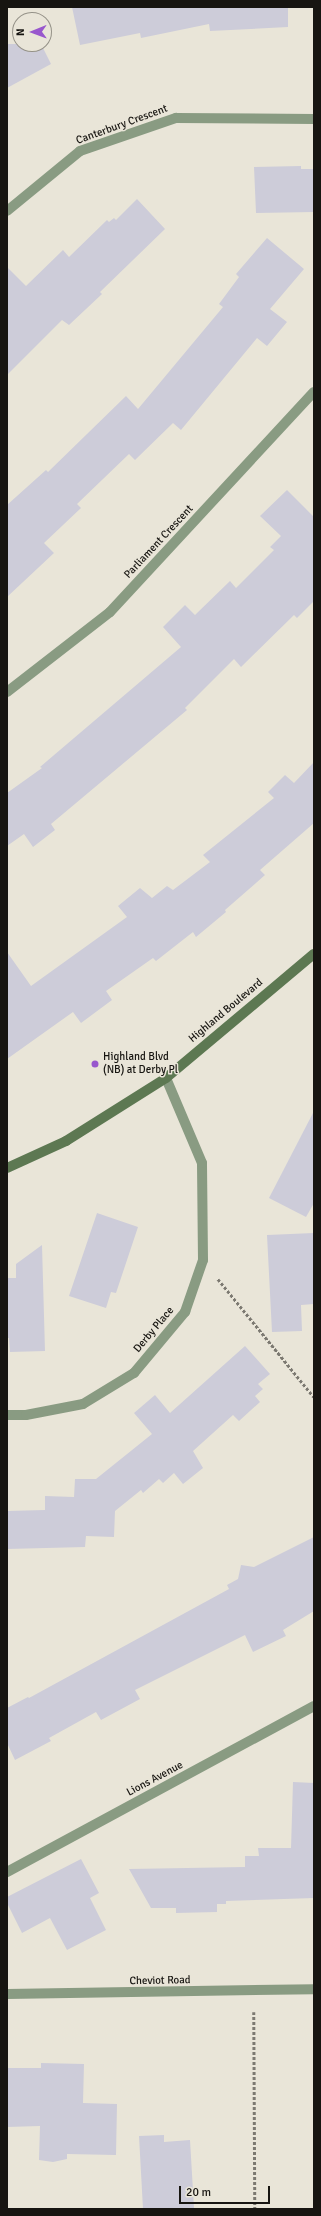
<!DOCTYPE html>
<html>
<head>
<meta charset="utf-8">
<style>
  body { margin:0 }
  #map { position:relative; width:321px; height:2216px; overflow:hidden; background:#e9e5d8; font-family:Signika,sans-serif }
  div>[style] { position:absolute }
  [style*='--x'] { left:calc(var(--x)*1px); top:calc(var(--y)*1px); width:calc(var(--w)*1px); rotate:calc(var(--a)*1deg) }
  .building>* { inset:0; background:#cdccd9 }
  .path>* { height:2.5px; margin-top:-1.25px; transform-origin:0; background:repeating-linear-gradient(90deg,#7c7971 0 3px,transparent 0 5px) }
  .street>* { height:10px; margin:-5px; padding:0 5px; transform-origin:5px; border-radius:5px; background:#899b82 }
  .secondary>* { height:10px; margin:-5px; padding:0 5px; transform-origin:5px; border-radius:5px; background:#5d7852 }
  .dots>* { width:11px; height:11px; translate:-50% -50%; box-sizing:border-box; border:2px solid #e9e5d8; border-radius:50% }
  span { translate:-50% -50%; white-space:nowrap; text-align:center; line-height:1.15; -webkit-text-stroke:3px #e9e5d8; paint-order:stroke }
  .street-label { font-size:11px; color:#171511 }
  .poi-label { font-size:11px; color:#171511 }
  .left { translate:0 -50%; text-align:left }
  .frame { position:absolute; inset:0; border:8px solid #171511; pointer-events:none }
  .north { position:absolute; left:12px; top:12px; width:40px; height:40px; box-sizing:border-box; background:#e9e5d8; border:1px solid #959288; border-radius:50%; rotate:269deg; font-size:11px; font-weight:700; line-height:16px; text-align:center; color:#171511 }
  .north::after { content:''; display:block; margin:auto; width:14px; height:18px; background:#9857cd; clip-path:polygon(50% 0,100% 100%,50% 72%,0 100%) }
  .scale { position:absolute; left:179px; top:2186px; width:91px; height:18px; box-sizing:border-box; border:2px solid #171511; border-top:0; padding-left:5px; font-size:12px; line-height:14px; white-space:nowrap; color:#171511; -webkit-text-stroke:3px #e9e5d8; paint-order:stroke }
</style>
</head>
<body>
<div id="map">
  <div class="building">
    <i style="clip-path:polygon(72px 7px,288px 7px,288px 27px,210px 31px,209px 24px,141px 38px,140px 33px,80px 45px)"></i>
    <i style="clip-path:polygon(7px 44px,41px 44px,51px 64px,7px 88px)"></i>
    <i style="clip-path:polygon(301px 166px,301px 169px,314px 169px,314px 212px,256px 213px,254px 167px)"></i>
    <i style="clip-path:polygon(137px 199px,165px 229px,100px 292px,102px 294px,69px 325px,62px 320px,7px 375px,7px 267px,26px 286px,63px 250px,69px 257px,107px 220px,109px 222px,114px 218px,116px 220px)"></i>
    <i style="clip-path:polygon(267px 238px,304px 269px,270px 309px,287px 322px,267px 346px,257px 338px,181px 430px,173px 423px,135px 460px,129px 454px,77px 504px,81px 508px,44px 543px,54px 553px,7px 597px,7px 505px,46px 470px,48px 472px,126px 396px,138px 409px,223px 307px,219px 304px,239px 277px,236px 274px)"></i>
    <i style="clip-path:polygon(287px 490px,314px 517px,314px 601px,297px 618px,294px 615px,241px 667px,234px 659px,185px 708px,187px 710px,51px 824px,55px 830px,33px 847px,24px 834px,7px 846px,7px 793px,42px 768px,40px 767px,181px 647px,163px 627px,185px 605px,195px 615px,230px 581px,236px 588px,274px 550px,270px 547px,281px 536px,260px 516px)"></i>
    <i style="clip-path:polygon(314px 762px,314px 823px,260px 870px,265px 875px,225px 910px,226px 912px,196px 937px,193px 932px,156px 961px,153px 958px,106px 991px,112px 1000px,81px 1023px,73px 1012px,7px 1059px,7px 952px,31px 986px,127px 917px,118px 906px,140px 888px,152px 898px,167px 886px,173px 890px,210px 862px,203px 855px,274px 798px,268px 792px,285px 775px,294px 783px)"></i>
    <i style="clip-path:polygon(314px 1111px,314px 1203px,306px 1217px,269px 1198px)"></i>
    <i style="clip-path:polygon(97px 1213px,138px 1227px,116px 1293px,111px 1292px,106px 1308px,69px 1296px)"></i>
    <i style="clip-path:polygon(314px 1233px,314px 1304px,301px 1305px,302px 1331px,272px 1332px,267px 1235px)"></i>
    <i style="clip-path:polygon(42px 1245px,45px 1351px,10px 1352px,9px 1338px,7px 1338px,7px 1278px,16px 1278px,16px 1264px)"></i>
    <i style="clip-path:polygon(245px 1346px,270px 1374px,258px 1384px,263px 1389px,255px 1396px,260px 1402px,239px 1421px,233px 1415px,193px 1451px,203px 1468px,183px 1484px,174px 1473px,163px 1483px,159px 1479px,143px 1493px,141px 1490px,115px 1511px,114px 1537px,86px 1536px,85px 1547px,7px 1549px,7px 1511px,45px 1510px,45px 1496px,74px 1497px,75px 1479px,96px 1479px,152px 1434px,134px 1413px,155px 1395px,170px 1413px)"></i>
    <i style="clip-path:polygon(314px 1537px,314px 1611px,283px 1630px,286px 1636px,253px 1652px,245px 1635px,135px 1690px,140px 1699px,101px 1720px,96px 1712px,49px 1738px,51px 1741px,15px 1760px,7px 1743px,7px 1708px,28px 1697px,29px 1698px,229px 1589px,227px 1585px,238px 1579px,241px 1565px,254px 1567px)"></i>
    <i style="clip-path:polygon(293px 1782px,314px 1783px,314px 1898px,226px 1901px,226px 1904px,217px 1904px,217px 1912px,176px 1913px,176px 1908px,151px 1908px,129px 1869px,245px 1867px,245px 1856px,259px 1856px,258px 1848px,291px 1848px)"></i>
    <i style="clip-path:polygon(81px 1859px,99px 1893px,90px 1898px,106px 1930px,67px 1950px,50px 1918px,22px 1933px,7px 1903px,7px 1897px)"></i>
    <i style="clip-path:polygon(41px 2063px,84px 2064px,83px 2103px,117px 2104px,116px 2155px,67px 2154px,67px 2159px,53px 2162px,39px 2160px,40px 2126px,7px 2127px,7px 2068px,41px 2068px)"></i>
    <i style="clip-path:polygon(164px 2135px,164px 2142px,190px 2140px,194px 2208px,143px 2209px,139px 2136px)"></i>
  </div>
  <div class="path">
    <i style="--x:218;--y:1279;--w:152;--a:50.9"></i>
    <i style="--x:254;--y:2012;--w:197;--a:89.7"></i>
  </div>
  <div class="street">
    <i style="--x:7;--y:211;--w:94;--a:-39.4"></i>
    <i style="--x:80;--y:151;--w:102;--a:-19"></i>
    <i style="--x:176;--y:118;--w:138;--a:0.4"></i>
    <i style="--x:7;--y:692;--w:130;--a:-37.8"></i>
    <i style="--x:110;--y:612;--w:300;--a:-47.2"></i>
    <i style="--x:7;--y:1415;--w:19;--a:0"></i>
    <i style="--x:26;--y:1415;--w:58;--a:-10.9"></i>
    <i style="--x:83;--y:1404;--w:60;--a:-31.3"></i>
    <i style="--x:134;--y:1373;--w:80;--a:-50.1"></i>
    <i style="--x:185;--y:1312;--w:55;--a:-70.9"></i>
    <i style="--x:203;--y:1260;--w:97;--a:-90.6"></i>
    <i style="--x:202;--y:1163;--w:92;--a:-113"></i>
    <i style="--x:7;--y:1872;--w:349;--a:-28.4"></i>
    <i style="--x:7;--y:1994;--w:307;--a:-0.9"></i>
  </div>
  <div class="secondary">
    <i style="--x:7;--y:1168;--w:65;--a:-24.6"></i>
    <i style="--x:66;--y:1141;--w:118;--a:-32.2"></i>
    <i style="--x:166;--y:1078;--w:193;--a:-40"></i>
  </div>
  <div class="dots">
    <i style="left:95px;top:1064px;background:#9857cd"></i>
  </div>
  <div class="street-label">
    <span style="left:122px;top:125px;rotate:-20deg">Canterbury Crescent</span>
    <span style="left:159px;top:542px;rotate:-47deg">Parliament Crescent</span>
    <span style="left:226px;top:1011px;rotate:-40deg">Highland Boulevard</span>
    <span style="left:154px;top:1330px;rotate:-50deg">Derby Place</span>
    <span style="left:155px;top:1779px;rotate:-28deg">Lions Avenue</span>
    <span style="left:160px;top:1981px;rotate:-1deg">Cheviot Road</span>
  </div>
  <div class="poi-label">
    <span class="left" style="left:103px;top:1064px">Highland Blvd<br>(NB) at Derby Pl</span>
  </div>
  <div class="frame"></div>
  <div class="north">N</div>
  <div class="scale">20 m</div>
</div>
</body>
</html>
